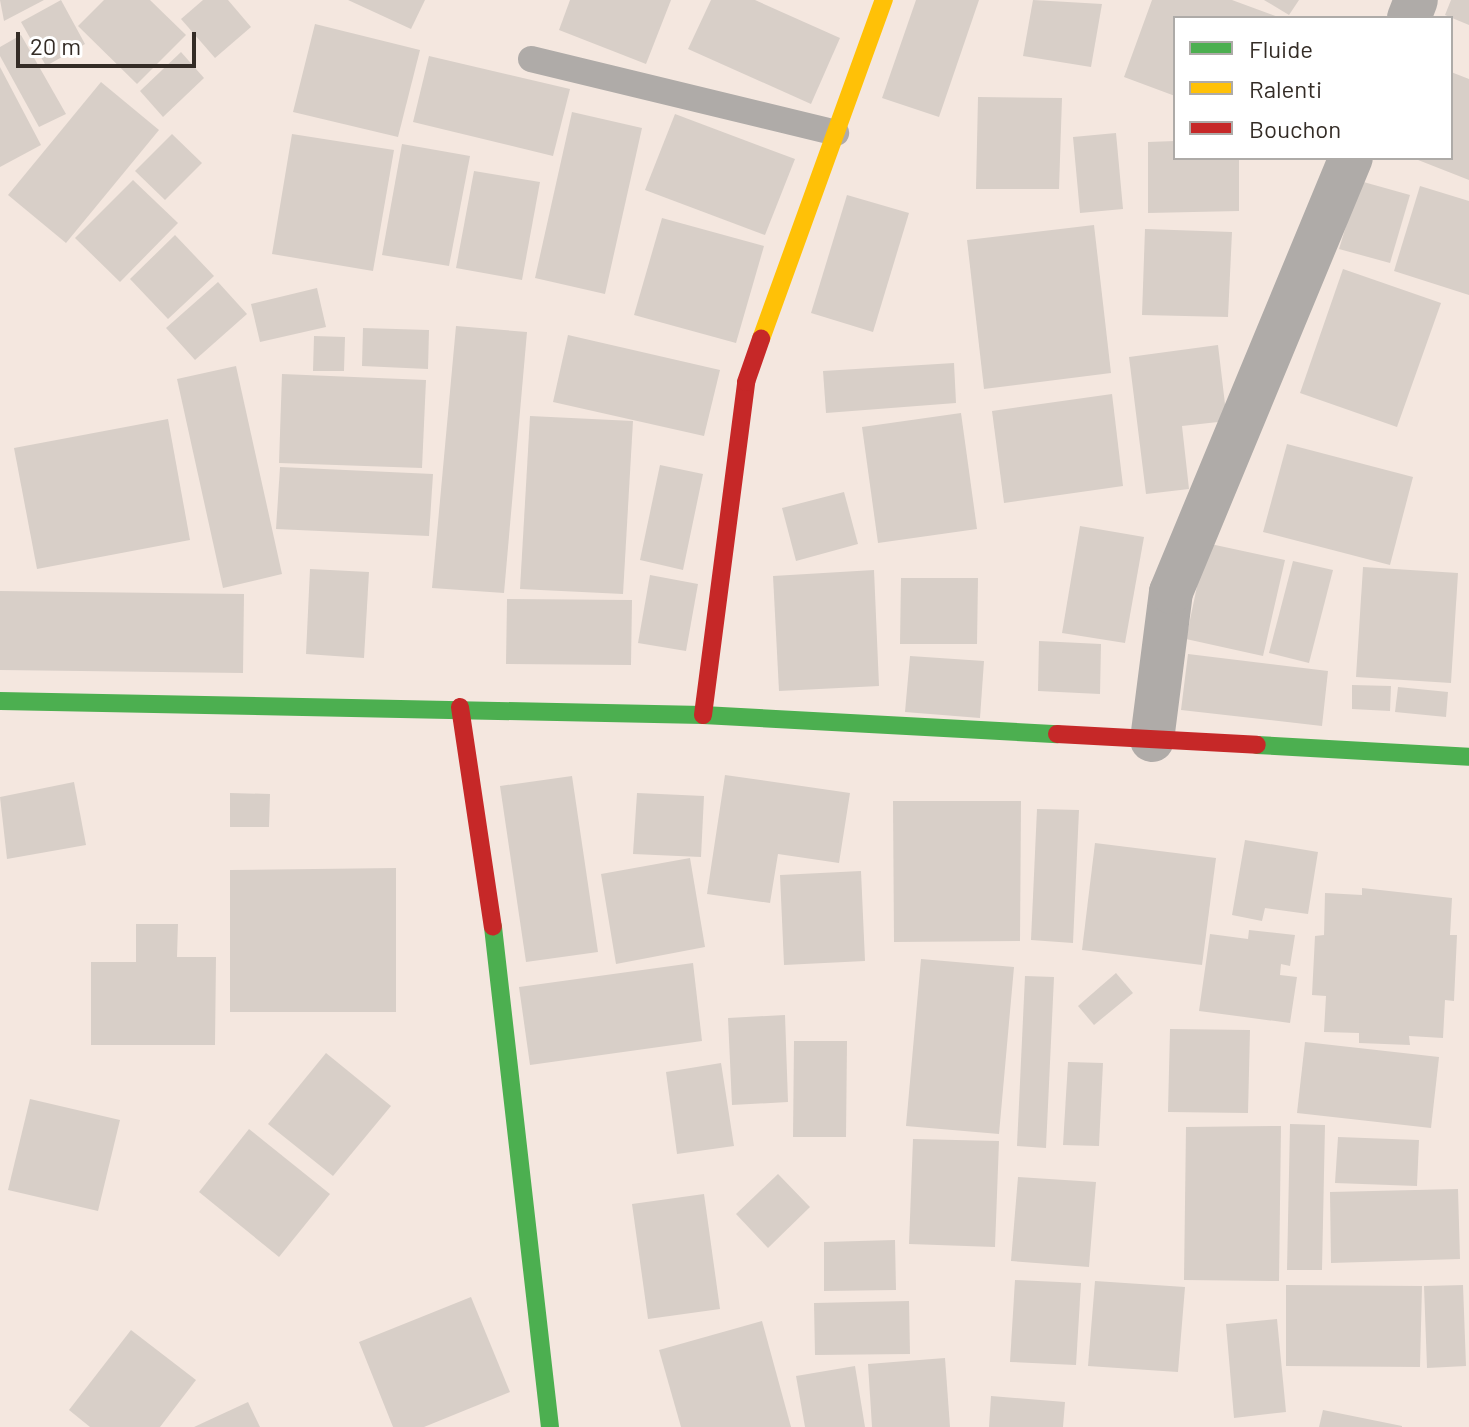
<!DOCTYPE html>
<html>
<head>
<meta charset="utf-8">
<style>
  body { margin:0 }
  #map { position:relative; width:1469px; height:1427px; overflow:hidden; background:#f4e7df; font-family:Barlow,sans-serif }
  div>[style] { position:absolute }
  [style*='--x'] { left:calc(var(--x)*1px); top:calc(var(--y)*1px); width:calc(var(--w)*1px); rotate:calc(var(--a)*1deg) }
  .building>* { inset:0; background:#d8cfc8 }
  .lane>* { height:26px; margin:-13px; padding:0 13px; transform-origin:13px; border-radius:13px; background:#afaba8 }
  .street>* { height:44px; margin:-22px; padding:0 22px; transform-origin:22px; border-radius:22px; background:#afaba8 }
  .fast>* { height:18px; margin:-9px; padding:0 9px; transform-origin:9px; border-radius:9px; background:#4caf50 }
  .slow>* { height:18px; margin:-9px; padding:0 9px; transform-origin:9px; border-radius:9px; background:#ffc107 }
  .jam>* { height:18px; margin:-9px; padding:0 9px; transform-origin:9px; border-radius:9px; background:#c62828 }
  span { translate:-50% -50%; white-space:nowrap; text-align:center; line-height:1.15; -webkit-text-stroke:7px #fff; paint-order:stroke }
  .legend { position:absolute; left:1173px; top:16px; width:280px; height:144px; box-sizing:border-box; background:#fff; border:2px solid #aeaba8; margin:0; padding:10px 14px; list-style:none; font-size:24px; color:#342c26 }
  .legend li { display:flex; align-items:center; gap:16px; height:40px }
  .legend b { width:40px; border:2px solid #aeaba8 }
  .scale { position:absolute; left:16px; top:32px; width:180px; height:36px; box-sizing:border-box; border:4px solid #342c26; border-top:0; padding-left:10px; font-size:24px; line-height:28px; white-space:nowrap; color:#342c26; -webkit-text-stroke:6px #fff; paint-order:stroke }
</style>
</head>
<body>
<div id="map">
  <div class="building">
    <i style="clip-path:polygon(0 0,44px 0,4px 21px)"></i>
    <i style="clip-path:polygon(61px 0,85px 44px,46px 66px,21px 22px)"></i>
    <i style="clip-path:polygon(104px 0,150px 0,186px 35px,137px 84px,78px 26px)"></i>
    <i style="clip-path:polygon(203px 0,228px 0,251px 27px,215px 58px,181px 19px)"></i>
    <i style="clip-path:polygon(348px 0,425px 0,411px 29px)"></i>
    <i style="clip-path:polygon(570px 0,671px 0,646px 64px,559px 30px)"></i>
    <i style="clip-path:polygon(711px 0,755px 0,840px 38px,811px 104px,688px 49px)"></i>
    <i style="clip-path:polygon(916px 0,979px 0,939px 117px,882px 98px)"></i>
    <i style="clip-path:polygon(1033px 0,1102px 4px,1091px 67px,1023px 56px)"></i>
    <i style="clip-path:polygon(1152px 0,1232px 0,1281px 18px,1175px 18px,1175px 96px,1124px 77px)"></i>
    <i style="clip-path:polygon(1264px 0,1299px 0,1289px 15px)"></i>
    <i style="clip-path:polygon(1451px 0,1469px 0,1469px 25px,1445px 15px)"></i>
    <i style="clip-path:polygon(315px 24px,420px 50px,398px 137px,293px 112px)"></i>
    <i style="clip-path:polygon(21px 35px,66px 114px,39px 127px,0 56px,0 47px)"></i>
    <i style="clip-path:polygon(181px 52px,204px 78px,163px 117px,140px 91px)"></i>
    <i style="clip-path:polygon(429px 56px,570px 89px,553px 156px,413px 122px)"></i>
    <i style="clip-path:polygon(0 67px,41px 145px,0 167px)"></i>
    <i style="clip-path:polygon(1451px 72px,1469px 79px,1469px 180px,1413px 158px,1451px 158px)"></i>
    <i style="clip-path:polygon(101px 82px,159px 130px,66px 243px,8px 195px)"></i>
    <i style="clip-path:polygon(978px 97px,1062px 98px,1059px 189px,976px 189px)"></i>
    <i style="clip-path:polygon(572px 112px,642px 128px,605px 294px,535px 278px)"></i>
    <i style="clip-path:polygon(675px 114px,795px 159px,765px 235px,645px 190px)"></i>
    <i style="clip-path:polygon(1116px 133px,1123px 209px,1080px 213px,1073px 137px)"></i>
    <i style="clip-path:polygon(172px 134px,202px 163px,165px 200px,135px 171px)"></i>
    <i style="clip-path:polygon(292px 134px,394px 150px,373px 271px,272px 254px)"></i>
    <i style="clip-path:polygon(1175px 141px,1175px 158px,1239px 158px,1239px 211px,1148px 213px,1148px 142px)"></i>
    <i style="clip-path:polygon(402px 144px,470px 156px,449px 266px,382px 255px)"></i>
    <i style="clip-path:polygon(474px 171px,540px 182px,522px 280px,456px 268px)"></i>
    <i style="clip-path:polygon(133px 180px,178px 223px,120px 282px,75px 238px)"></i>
    <i style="clip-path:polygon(1360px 181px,1410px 195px,1390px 263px,1339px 249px)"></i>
    <i style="clip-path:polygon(1420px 186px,1469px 201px,1469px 295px,1394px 271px)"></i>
    <i style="clip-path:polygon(847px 195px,909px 213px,873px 332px,811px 313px)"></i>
    <i style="clip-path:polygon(662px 218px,764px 246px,736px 343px,634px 315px)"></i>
    <i style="clip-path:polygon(1094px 225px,1111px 373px,984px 389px,967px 240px)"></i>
    <i style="clip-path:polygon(1145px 229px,1232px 232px,1228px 317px,1142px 315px)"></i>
    <i style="clip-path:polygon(175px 235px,214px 276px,168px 319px,130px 279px)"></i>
    <i style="clip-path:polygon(1343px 269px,1441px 303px,1397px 427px,1300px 393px)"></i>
    <i style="clip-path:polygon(218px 282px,247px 314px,195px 360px,166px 328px)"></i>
    <i style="clip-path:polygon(317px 288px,326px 327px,260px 342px,251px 304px)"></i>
    <i style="clip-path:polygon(456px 326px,527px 332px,504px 593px,432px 588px)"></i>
    <i style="clip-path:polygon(363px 328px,429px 330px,428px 369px,362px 366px)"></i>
    <i style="clip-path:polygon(568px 335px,720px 370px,704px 436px,553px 402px)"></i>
    <i style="clip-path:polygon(314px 336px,345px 337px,344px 371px,313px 371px)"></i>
    <i style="clip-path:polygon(1218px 345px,1227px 421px,1182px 426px,1189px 489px,1146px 494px,1129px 357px)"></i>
    <i style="clip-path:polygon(954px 363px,956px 403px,826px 413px,823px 371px)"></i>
    <i style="clip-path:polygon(236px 366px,282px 574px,223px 588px,177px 379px)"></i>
    <i style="clip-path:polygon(282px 374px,426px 380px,422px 468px,279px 463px)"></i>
    <i style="clip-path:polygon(1112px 394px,1123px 486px,1004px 503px,992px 411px)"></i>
    <i style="clip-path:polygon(961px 413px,977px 529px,878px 543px,862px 427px)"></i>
    <i style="clip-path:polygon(530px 416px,633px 421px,623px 594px,520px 589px)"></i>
    <i style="clip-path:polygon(168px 419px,190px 540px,37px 569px,14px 448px)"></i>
    <i style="clip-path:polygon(1287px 444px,1413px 477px,1390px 565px,1263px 532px)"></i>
    <i style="clip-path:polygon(660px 465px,703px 474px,683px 570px,640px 560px)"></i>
    <i style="clip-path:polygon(280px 467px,433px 474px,429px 536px,276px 529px)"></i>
    <i style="clip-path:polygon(844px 492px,858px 544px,796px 561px,782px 508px)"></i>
    <i style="clip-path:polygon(1080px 526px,1144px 537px,1125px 643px,1062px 633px)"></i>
    <i style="clip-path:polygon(1206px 543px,1285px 560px,1263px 656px,1186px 639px)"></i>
    <i style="clip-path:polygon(1293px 561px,1333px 570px,1309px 663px,1269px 653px)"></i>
    <i style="clip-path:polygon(1363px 567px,1458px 573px,1451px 683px,1356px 677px)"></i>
    <i style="clip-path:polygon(310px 569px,369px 572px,364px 658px,306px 654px)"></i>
    <i style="clip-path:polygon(874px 570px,879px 686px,779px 691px,773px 576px)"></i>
    <i style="clip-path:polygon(650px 575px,698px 584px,686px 651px,638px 643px)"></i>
    <i style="clip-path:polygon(901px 578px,978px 578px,977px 644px,900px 644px)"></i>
    <i style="clip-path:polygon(0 591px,244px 594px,243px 673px,0 670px)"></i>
    <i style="clip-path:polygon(507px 599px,632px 600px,631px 665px,506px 664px)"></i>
    <i style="clip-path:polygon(1039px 641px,1101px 644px,1100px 694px,1038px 691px)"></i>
    <i style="clip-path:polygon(1188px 654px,1328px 671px,1322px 726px,1181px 710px)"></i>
    <i style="clip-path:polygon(910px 656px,984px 661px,980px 718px,905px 712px)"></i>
    <i style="clip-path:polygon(1352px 685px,1391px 686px,1390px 711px,1352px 709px)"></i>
    <i style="clip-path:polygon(1398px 687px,1448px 692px,1446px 717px,1395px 712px)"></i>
    <i style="clip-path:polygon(725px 775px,850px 793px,839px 863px,778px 854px,770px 903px,707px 894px)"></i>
    <i style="clip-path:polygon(572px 776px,598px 952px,526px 962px,500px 786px)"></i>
    <i style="clip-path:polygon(74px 782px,86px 845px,7px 859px,0 797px)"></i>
    <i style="clip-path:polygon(230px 793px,270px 794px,269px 827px,230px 827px)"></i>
    <i style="clip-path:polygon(637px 793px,704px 796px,701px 857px,633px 854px)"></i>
    <i style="clip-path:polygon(893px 801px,1021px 801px,1020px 941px,894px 942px)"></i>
    <i style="clip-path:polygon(1037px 809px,1079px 810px,1073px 943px,1031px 940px)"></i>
    <i style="clip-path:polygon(1245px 840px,1318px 852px,1308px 914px,1265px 908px,1262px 921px,1232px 915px)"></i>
    <i style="clip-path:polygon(1095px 843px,1216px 858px,1202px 965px,1082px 950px)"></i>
    <i style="clip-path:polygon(690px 858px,705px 947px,616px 964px,601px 874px)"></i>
    <i style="clip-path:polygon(396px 868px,396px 1012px,230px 1012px,230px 870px)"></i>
    <i style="clip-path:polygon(861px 871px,865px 961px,784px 965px,780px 875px)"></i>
    <i style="clip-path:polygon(1362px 888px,1452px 898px,1450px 935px,1457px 935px,1454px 1001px,1445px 1000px,1443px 1038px,1409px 1036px,1410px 1045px,1359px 1043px,1359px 1033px,1324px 1032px,1326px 996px,1312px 995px,1315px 936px,1324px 935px,1325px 893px,1362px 895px)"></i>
    <i style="clip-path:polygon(136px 924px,178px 924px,177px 957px,216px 957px,215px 1045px,91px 1045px,91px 962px,136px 962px)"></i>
    <i style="clip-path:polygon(1249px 930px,1295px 935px,1290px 966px,1281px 964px,1280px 975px,1297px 977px,1290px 1023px,1199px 1011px,1210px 934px,1248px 939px)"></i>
    <i style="clip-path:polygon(921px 959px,1014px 967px,999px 1134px,906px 1126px)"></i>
    <i style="clip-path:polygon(693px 963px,702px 1041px,530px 1065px,519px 987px)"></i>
    <i style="clip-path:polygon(1116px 973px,1133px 993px,1094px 1025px,1078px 1006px)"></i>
    <i style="clip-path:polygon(1025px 976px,1054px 977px,1046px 1148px,1017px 1146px)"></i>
    <i style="clip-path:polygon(785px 1015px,788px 1102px,732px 1105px,728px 1018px)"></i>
    <i style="clip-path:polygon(1170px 1029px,1250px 1030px,1248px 1113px,1168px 1112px)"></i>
    <i style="clip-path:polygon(794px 1041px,847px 1041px,846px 1137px,793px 1137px)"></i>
    <i style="clip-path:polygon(1305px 1042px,1439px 1057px,1431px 1128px,1297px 1113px)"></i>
    <i style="clip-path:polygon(326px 1053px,391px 1106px,333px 1176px,268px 1124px)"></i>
    <i style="clip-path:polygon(1068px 1062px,1103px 1063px,1099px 1146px,1063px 1145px)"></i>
    <i style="clip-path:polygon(721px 1063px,734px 1146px,677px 1154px,666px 1072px)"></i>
    <i style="clip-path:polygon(30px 1099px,120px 1120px,98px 1211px,8px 1190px)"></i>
    <i style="clip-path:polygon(1290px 1124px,1325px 1125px,1322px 1270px,1287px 1270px)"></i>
    <i style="clip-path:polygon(1281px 1126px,1279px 1281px,1184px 1280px,1186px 1127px)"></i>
    <i style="clip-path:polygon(249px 1129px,330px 1194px,279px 1257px,199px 1192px)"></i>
    <i style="clip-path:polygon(1338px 1137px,1419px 1140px,1417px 1186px,1335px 1183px)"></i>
    <i style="clip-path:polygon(913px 1139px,999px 1141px,995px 1247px,909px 1244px)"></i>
    <i style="clip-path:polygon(778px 1174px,810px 1207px,768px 1248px,736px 1214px)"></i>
    <i style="clip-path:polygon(1018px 1177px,1096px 1182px,1089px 1267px,1011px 1261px)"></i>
    <i style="clip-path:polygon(1458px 1189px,1460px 1259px,1331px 1263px,1330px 1192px)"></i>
    <i style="clip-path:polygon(704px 1194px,720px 1309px,648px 1319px,632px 1204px)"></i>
    <i style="clip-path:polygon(895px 1240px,896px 1290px,824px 1291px,824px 1242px)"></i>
    <i style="clip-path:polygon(1015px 1280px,1081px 1283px,1076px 1365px,1010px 1362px)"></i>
    <i style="clip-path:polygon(1095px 1281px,1185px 1287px,1178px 1372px,1088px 1366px)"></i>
    <i style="clip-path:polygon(1286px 1285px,1422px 1286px,1420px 1367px,1286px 1366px)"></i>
    <i style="clip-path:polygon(1463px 1285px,1466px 1366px,1427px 1368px,1424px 1286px)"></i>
    <i style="clip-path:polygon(471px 1297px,510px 1392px,424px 1427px,393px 1427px,359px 1342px)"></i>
    <i style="clip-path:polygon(909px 1301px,910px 1354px,815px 1355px,814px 1303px)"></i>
    <i style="clip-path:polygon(1277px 1319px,1286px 1412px,1234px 1418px,1226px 1324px)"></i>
    <i style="clip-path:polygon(762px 1321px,791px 1427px,681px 1427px,659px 1350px)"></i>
    <i style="clip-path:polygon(131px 1330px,196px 1380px,160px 1427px,90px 1427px,69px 1410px)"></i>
    <i style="clip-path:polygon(945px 1358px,950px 1427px,872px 1427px,868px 1364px)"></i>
    <i style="clip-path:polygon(855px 1366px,865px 1427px,805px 1427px,796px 1376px)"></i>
    <i style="clip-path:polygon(991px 1396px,1065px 1402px,1063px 1427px,989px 1427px)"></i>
    <i style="clip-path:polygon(248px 1402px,260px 1427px,194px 1427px)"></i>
    <i style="clip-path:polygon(1323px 1410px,1402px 1426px,1402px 1427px,1319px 1427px)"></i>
  </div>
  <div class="lane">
    <i style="--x:531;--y:59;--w:314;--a:13.6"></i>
  </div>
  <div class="street">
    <i style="--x:1409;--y:18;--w:19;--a:-69"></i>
    <i style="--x:1152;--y:740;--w:149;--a:-82.7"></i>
    <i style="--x:1171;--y:592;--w:470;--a:-67.5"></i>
  </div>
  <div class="fast">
    <i style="--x:0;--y:701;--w:703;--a:1.14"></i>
    <i style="--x:703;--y:715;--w:355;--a:3.1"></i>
    <i style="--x:1257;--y:745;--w:212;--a:3.2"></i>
    <i style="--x:493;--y:927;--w:503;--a:83.5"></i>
  </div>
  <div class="slow">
    <i style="--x:761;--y:339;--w:361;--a:-70.1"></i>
  </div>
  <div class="jam">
    <i style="--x:460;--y:707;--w:222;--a:81.5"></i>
    <i style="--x:703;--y:715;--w:336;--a:-82.6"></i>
    <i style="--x:746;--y:382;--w:46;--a:-70.8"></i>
    <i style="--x:1057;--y:734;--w:200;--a:3.1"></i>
  </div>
  <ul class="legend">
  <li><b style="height:10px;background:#4caf50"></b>Fluide</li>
  <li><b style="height:10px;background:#ffc107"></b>Ralenti</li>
  <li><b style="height:10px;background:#c62828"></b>Bouchon</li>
  </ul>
  <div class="scale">20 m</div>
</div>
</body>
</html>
